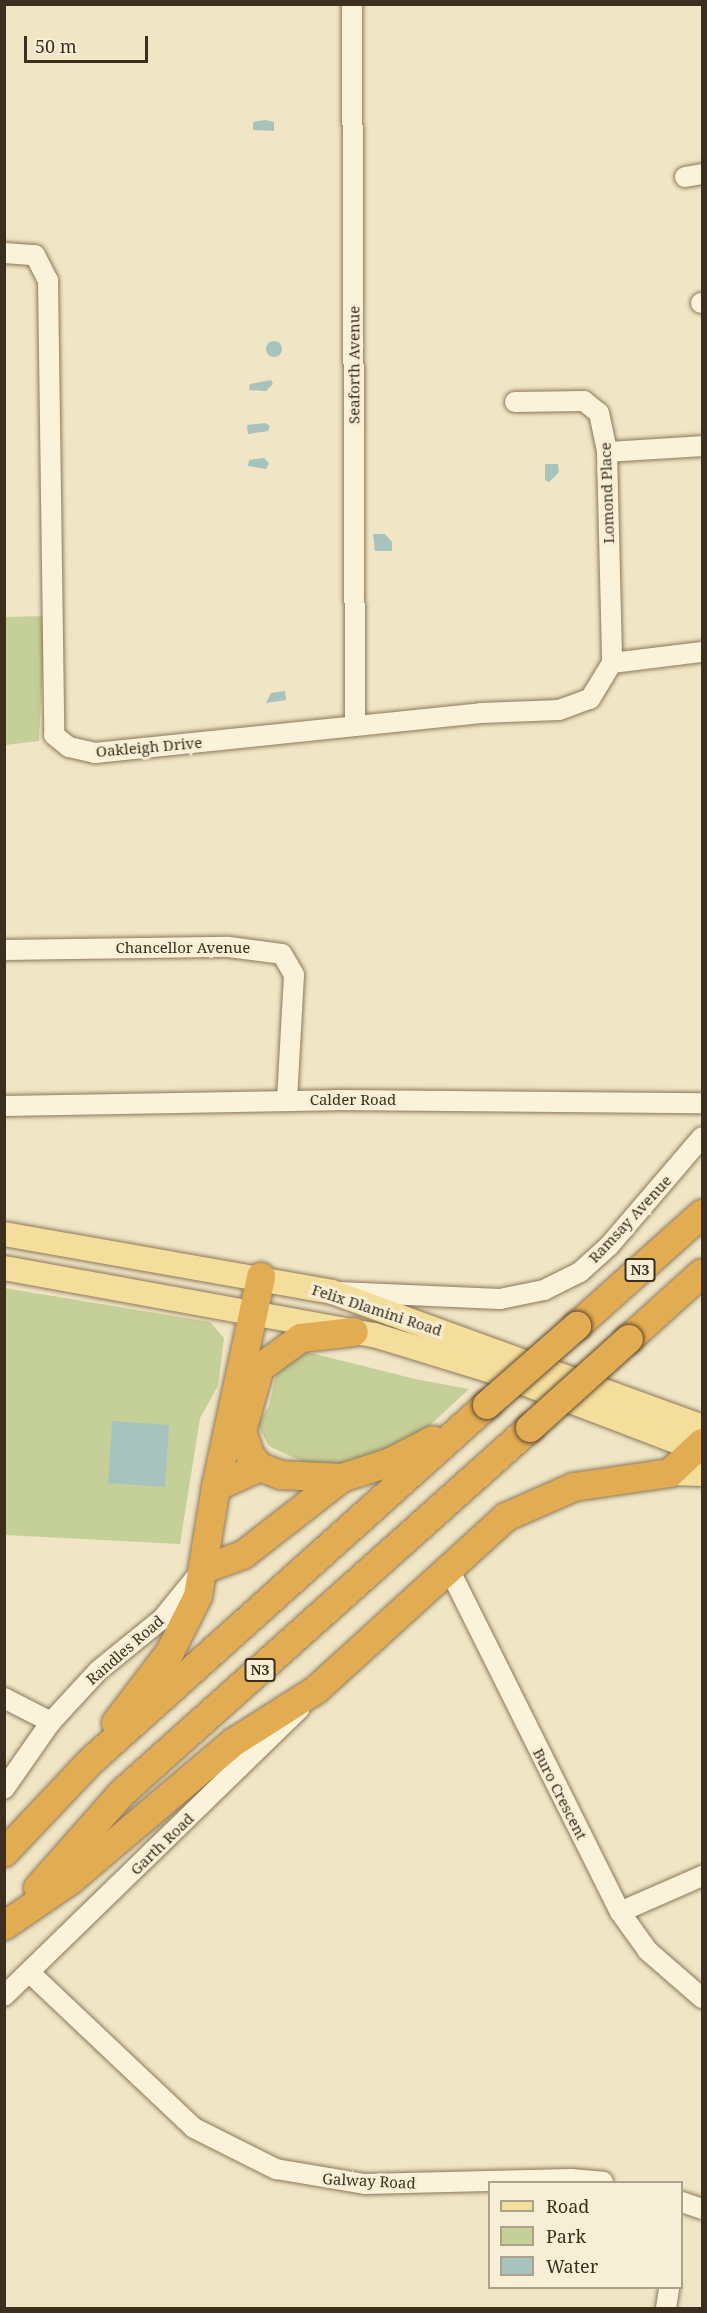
<!DOCTYPE html>
<html>
<head>
<meta charset="utf-8">
<style>
  body { margin:0 }
  #map { position:relative; width:707px; height:2313px; overflow:hidden; background:#f0e6c5; font-family:"Noto Serif",serif }
  div>[style] { position:absolute }
  [style*='--x'] { left:calc(var(--x)*1px); top:calc(var(--y)*1px); width:calc(var(--w)*1px); rotate:calc(var(--a)*1deg) }
  .green>* { inset:0; background:#c5cf98 }
  .water>* { inset:0; background:#a7c3bd }
  .round { border-radius:50% }
  .roads { filter:drop-shadow(0 0 2px #8c785a) drop-shadow(0 0 2px #8c785a) }
  .minor>* { height:20px; margin:-10px; padding:0 10px; transform-origin:10px; border-radius:10px; background:#faf2d9 }
  .major>* { height:24px; margin:-12px; padding:0 12px; transform-origin:12px; border-radius:12px; background:#f4de9c }
  .highway>* { height:28px; margin:-14px; padding:0 14px; transform-origin:14px; border-radius:14px; background:#e2ac53 }
  .bridges { filter:drop-shadow(0 0 2px #5a452e) drop-shadow(0 0 2px #5a452e) }
  .highway-bridge>* { height:28px; margin:-14px; padding:0 14px; transform-origin:14px; border-radius:14px; background:#e2ac53 }
  span { translate:-50% -50%; white-space:nowrap; text-align:center; line-height:1.15; -webkit-text-stroke:6px #f7efd5; paint-order:stroke }
  .shield-label span { padding:2px 4px; background:#f7efd5; border:2px solid; border-radius:4px; -webkit-text-stroke-width:0 }
  .shield-label { font-size:14px; color:#3c2f1f; font-weight:700 }
  .street-label { font-size:15px; color:#3c2f1f }
  .frame { position:absolute; inset:0; border:6px solid #3c2f1f; pointer-events:none }
  .legend { position:absolute; left:488px; top:2181px; width:195px; height:108px; box-sizing:border-box; background:#f7efd5; border:2px solid #aca28c; margin:0; padding:8px 10px; list-style:none; font-size:18px; color:#3c2f1f }
  .legend li { display:flex; align-items:center; gap:12px; height:30px }
  .legend b { width:30px; border:2px solid #aca28c }
  .scale { position:absolute; left:24px; top:36px; width:124px; height:27px; box-sizing:border-box; border:3px solid #3c2f1f; border-top:0; padding-left:8px; font-size:18px; line-height:21px; white-space:nowrap; color:#3c2f1f; -webkit-text-stroke:4px #f7efd5; paint-order:stroke }
</style>
</head>
<body>
<div id="map">
  <div class="green">
    <i style="clip-path:polygon(45px 616px,39px 741px,5px 745px,4px 617px)"></i>
    <i style="clip-path:polygon(4px 1288px,210px 1322px,224px 1338px,218px 1386px,200px 1418px,180px 1544px,5px 1535px)"></i>
    <i style="clip-path:polygon(307px 1352px,415px 1379px,469px 1389px,427px 1428px,359px 1464px,309px 1465px,269px 1446px,257px 1425px,269px 1406px,277px 1370px,299px 1353px)"></i>
  </div>
  <div class="water">
    <i style="clip-path:polygon(265px 120px,274px 122px,274px 131px,253px 130px,253px 122px)"></i>
    <i class="round" style="left:266px;top:341px;width:16px;height:16px"></i>
    <i style="clip-path:polygon(271px 380px,273px 384px,266px 391px,249px 390px,250px 384px)"></i>
    <i style="clip-path:polygon(265px 423px,270px 426px,268px 431px,248px 434px,247px 425px)"></i>
    <i style="clip-path:polygon(264px 458px,269px 463px,266px 469px,248px 466px,249px 460px)"></i>
    <i style="clip-path:polygon(545px 464px,558px 464px,559px 472px,549px 482px,545px 480px)"></i>
    <i style="clip-path:polygon(373px 534px,385px 534px,392px 542px,392px 551px,375px 551px)"></i>
    <i style="clip-path:polygon(285px 691px,286px 700px,266px 703px,271px 693px)"></i>
    <i style="clip-path:polygon(112px 1421px,169px 1425px,165px 1487px,108px 1483px)"></i>
  </div>
  <div class="roads">
    <div class="minor">
      <i style="--x:352;--y:4;--w:722;--a:89.76"></i>
      <i style="--x:685;--y:177;--w:17;--a:-10"></i>
      <i style="--x:4;--y:253;--w:31;--a:4"></i>
      <i style="--x:35;--y:255;--w:28;--a:63"></i>
      <i style="--x:48;--y:280;--w:455;--a:89.2"></i>
      <i style="--x:54;--y:735;--w:19;--a:39"></i>
      <i style="--x:69;--y:747;--w:27;--a:13"></i>
      <i style="--x:95;--y:753;--w:388;--a:-5.9"></i>
      <i style="--x:481;--y:713;--w:78;--a:-2.2"></i>
      <i style="--x:559;--y:710;--w:33;--a:-20"></i>
      <i style="--x:590;--y:699;--w:42;--a:-58.6"></i>
      <i style="--x:612;--y:663;--w:91;--a:-7"></i>
      <i style="--x:701;--y:303;--w:1;--a:0"></i>
      <i style="--x:515;--y:402;--w:69;--a:-0.8"></i>
      <i style="--x:584;--y:401;--w:19;--a:39"></i>
      <i style="--x:599;--y:413;--w:40;--a:78"></i>
      <i style="--x:607;--y:452;--w:211;--a:88.6"></i>
      <i style="--x:607;--y:452;--w:95;--a:-3.6"></i>
      <i style="--x:4;--y:950;--w:225;--a:-0.8"></i>
      <i style="--x:229;--y:947;--w:53;--a:7.5"></i>
      <i style="--x:282;--y:954;--w:24;--a:60"></i>
      <i style="--x:294;--y:975;--w:126;--a:93.2"></i>
      <i style="--x:4;--y:1106;--w:332;--a:-1"></i>
      <i style="--x:336;--y:1100;--w:366;--a:0.5"></i>
      <i style="--x:338;--y:1292;--w:162;--a:2.5"></i>
      <i style="--x:500;--y:1299;--w:45;--a:-11.6"></i>
      <i style="--x:544;--y:1290;--w:40;--a:-26.6"></i>
      <i style="--x:580;--y:1272;--w:39;--a:-42"></i>
      <i style="--x:609;--y:1246;--w:143;--a:-49.5"></i>
      <i style="--x:449;--y:1569;--w:383;--a:63.5"></i>
      <i style="--x:620;--y:1912;--w:48;--a:54.3"></i>
      <i style="--x:648;--y:1951;--w:72;--a:41"></i>
      <i style="--x:4;--y:1698;--w:53;--a:27.1"></i>
      <i style="--x:4;--y:1789;--w:82;--a:-55"></i>
      <i style="--x:51;--y:1722;--w:71;--a:-47.3"></i>
      <i style="--x:99;--y:1670;--w:81;--a:-39"></i>
      <i style="--x:162;--y:1619;--w:63;--a:-50.8"></i>
      <i style="--x:620;--y:1912;--w:90;--a:-23.7"></i>
      <i style="--x:29;--y:1972;--w:227;--a:43.4"></i>
      <i style="--x:194;--y:2128;--w:92;--a:26.6"></i>
      <i style="--x:276;--y:2169;--w:90;--a:9.6"></i>
      <i style="--x:365;--y:2184;--w:206;--a:-1.4"></i>
      <i style="--x:571;--y:2179;--w:32;--a:5"></i>
      <i style="--x:4;--y:1996;--w:412;--a:-44.2"></i>
      <i style="--x:682;--y:2202;--w:21;--a:19"></i>
      <i style="--x:666;--y:2308;--w:20;--a:-81"></i>
    </div>
    <div class="major">
      <i style="--x:4;--y:1234;--w:333;--a:10"></i>
      <i style="--x:332;--y:1292;--w:394;--a:20"></i>
      <i style="--x:4;--y:1268;--w:376;--a:10.3"></i>
      <i style="--x:374;--y:1335;--w:123;--a:17"></i>
      <i style="--x:492;--y:1371;--w:225;--a:20.9"></i>
      <i style="--x:670;--y:1473;--w:32;--a:2"></i>
    </div>
    <div class="highway">
      <i style="--x:577;--y:1326;--w:168;--a:-41.9"></i>
      <i style="--x:629;--y:1339;--w:98;--a:-42.1"></i>
      <i style="--x:260;--y:1467;--w:16;--a:-130"></i>
      <i style="--x:250;--y:1455;--w:25;--a:-108"></i>
      <i style="--x:242;--y:1431;--w:66;--a:-74.1"></i>
      <i style="--x:260;--y:1368;--w:51;--a:-36.2"></i>
      <i style="--x:301;--y:1338;--w:53;--a:-6.5"></i>
      <i style="--x:216;--y:1487;--w:48;--a:-24.4"></i>
      <i style="--x:260;--y:1467;--w:22;--a:21"></i>
      <i style="--x:281;--y:1475;--w:61;--a:2.8"></i>
      <i style="--x:342;--y:1478;--w:52;--a:-18.1"></i>
      <i style="--x:391;--y:1462;--w:47;--a:-27.6"></i>
      <i style="--x:204;--y:1569;--w:41;--a:-19.7"></i>
      <i style="--x:243;--y:1555;--w:125;--a:-37.9"></i>
      <i style="--x:116;--y:1723;--w:89;--a:-52.7"></i>
      <i style="--x:170;--y:1652;--w:63;--a:-63.4"></i>
      <i style="--x:198;--y:1596;--w:110;--a:-80.6"></i>
      <i style="--x:216;--y:1487;--w:215;--a:-77.9"></i>
      <i style="--x:4;--y:1853;--w:125;--a:-46.6"></i>
      <i style="--x:90;--y:1762;--w:534;--a:-41.96"></i>
      <i style="--x:38;--y:1888;--w:127;--a:-48.5"></i>
      <i style="--x:122;--y:1793;--w:547;--a:-41.82"></i>
      <i style="--x:4;--y:1926;--w:81;--a:-34.5"></i>
      <i style="--x:71;--y:1880;--w:214;--a:-40.3"></i>
      <i style="--x:234;--y:1742;--w:97;--a:-32.4"></i>
      <i style="--x:316;--y:1690;--w:257;--a:-42.3"></i>
      <i style="--x:506;--y:1517;--w:74;--a:-23.8"></i>
      <i style="--x:574;--y:1487;--w:97;--a:-8.3"></i>
      <i style="--x:670;--y:1473;--w:44;--a:-43.2"></i>
    </div>
  </div>
  <div class="bridges">
    <div class="highway-bridge">
      <i style="--x:487;--y:1405;--w:120;--a:-41.3"></i>
      <i style="--x:530;--y:1428;--w:133;--a:-42"></i>
    </div>
  </div>
  <div class="shield-label">
    <span style="left:640px;top:1270px">N3</span>
    <span style="left:260px;top:1670px">N3</span>
  </div>
  <div class="street-label">
    <span style="left:354px;top:365px;rotate:-90deg">Seaforth Avenue</span>
    <span style="left:607px;top:493px;rotate:-92deg">Lomond Place</span>
    <span style="left:149px;top:747px;rotate:-5deg">Oakleigh Drive</span>
    <span style="left:183px;top:948px">Chancellor Avenue</span>
    <span style="left:353px;top:1100px">Calder Road</span>
    <span style="left:630px;top:1219px;rotate:-47deg">Ramsay Avenue</span>
    <span style="left:377px;top:1310px;rotate:18deg">Felix Dlamini Road</span>
    <span style="left:125px;top:1650px;rotate:-41deg">Randles Road</span>
    <span style="left:560px;top:1794px;rotate:63deg">Buro Crescent</span>
    <span style="left:162px;top:1844px;rotate:-44deg">Garth Road</span>
    <span style="left:369px;top:2181px;rotate:3deg">Galway Road</span>
  </div>
  <div class="frame"></div>
  <ul class="legend">
  <li><b style="height:8px;background:#f4de9c"></b>Road</li>
  <li><b style="height:16px;background:#c5cf98"></b>Park</li>
  <li><b style="height:16px;background:#a7c3bd"></b>Water</li>
  </ul>
  <div class="scale">50 m</div>
</div>
</body>
</html>
